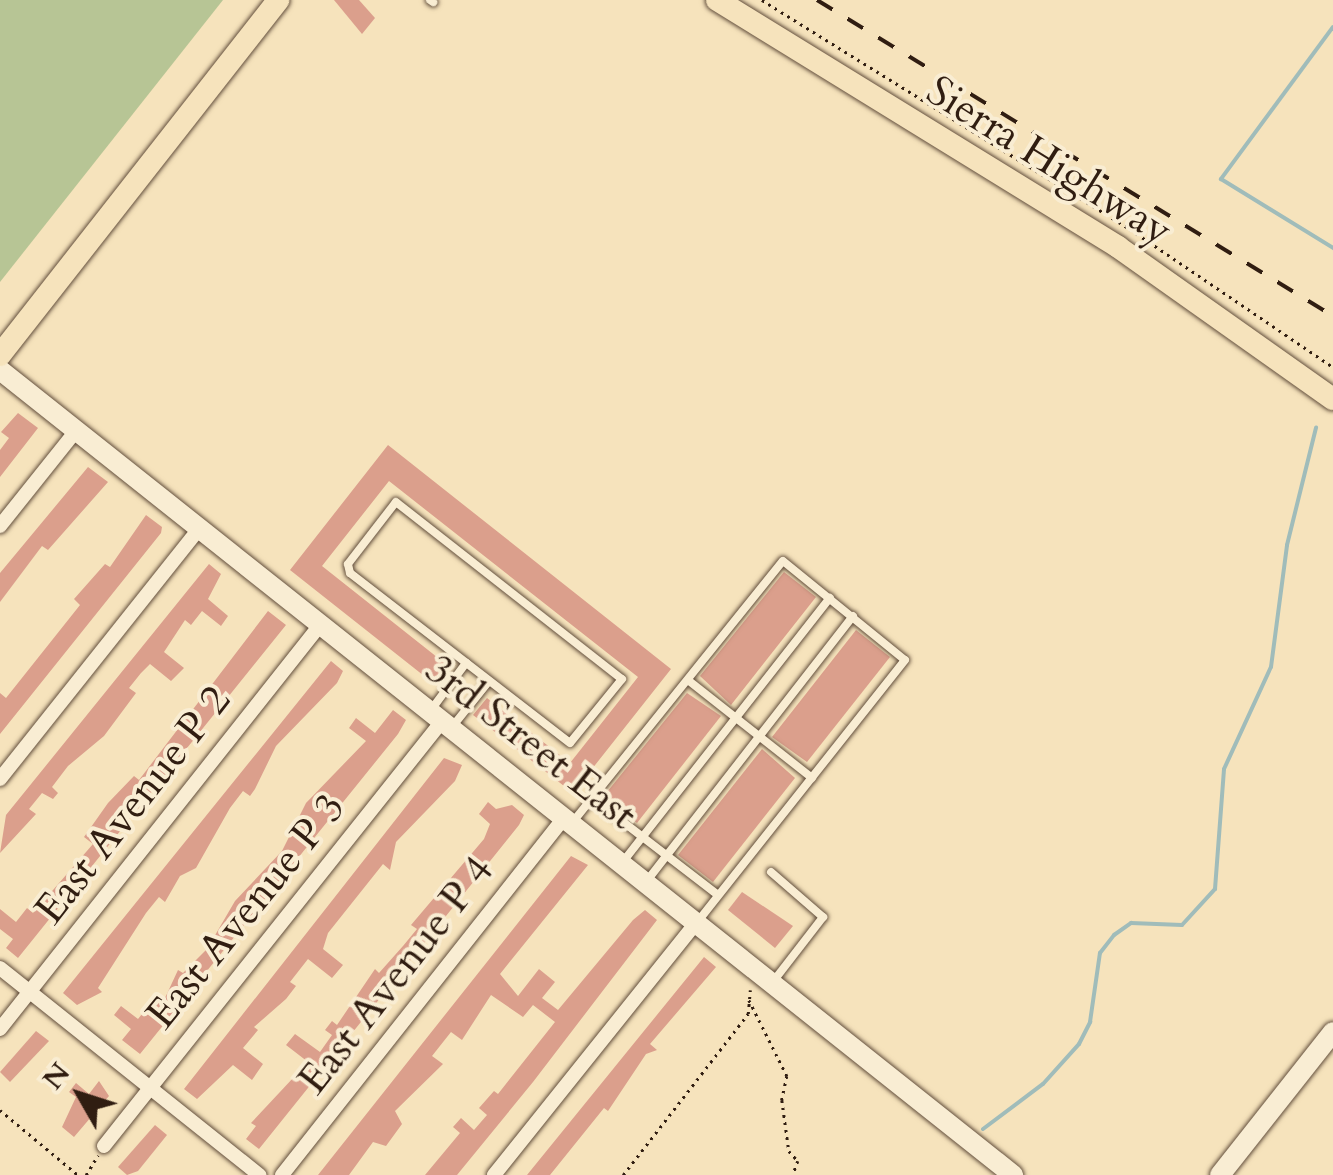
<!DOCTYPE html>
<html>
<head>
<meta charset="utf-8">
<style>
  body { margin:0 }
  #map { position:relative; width:1333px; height:1175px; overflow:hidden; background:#f6e3bc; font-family:Cardo,serif }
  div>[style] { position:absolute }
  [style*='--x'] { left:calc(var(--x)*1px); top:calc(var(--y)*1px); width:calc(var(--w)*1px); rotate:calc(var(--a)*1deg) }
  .green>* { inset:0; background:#b7c595 }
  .stream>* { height:4px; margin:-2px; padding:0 2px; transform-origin:2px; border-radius:2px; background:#a0bcba }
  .building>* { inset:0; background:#db9f8c }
  .path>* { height:2.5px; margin-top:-1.25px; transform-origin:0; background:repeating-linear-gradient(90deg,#301d11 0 2.5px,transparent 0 7.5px) }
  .roads { filter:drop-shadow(0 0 2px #624e3c) drop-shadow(0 0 2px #624e3c) }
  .lane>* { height:8px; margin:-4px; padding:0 4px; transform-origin:4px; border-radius:4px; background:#f9edd3 }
  .street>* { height:14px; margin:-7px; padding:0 7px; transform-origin:7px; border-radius:7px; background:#f9edd3 }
  .secondary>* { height:20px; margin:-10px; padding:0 10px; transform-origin:10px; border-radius:10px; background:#f9edd3 }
  .primary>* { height:22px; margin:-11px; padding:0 11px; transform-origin:11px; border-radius:11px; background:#f6e3bc }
  .rail>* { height:4px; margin-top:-2px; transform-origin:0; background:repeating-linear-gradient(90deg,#301d11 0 18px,transparent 0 36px) }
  span { translate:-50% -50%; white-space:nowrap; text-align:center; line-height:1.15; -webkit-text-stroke:8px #f9edd3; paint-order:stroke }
  .street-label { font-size:42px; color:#301d11 }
  .north { position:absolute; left:30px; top:1045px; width:100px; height:100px; -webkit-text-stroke:8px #f9edd3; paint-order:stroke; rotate:309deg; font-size:28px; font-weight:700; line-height:40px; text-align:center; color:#301d11 }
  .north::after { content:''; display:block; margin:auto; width:35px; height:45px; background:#301d11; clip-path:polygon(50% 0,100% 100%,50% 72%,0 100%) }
</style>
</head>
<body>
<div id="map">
  <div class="green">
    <i style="clip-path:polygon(0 0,223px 0,0 282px)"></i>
  </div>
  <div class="stream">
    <i style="--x:1333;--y:27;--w:189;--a:126.4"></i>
    <i style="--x:1221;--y:179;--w:132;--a:31.6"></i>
    <i style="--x:983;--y:1129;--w:75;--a:-36.9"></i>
    <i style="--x:1043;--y:1084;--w:54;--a:-48"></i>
    <i style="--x:1079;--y:1044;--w:25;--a:-63"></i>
    <i style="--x:1090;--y:1022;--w:70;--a:-81.8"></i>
    <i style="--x:1100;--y:953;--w:23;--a:-52"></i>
    <i style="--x:1114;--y:935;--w:21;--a:-35"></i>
    <i style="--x:1131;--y:923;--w:51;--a:2.2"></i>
    <i style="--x:1182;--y:925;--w:49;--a:-47.5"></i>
    <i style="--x:1215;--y:889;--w:120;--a:-85.7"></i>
    <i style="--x:1224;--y:769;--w:112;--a:-65.3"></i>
    <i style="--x:1271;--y:667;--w:123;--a:-82.5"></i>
    <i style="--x:1287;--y:545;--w:121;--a:-76.1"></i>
  </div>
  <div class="building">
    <i style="clip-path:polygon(334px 0,359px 0,375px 18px,362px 34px)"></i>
    <i style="clip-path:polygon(18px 413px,38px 428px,0 477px,0 450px,9px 438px,1px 432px)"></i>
    <i style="clip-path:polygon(388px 445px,671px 669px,573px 793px,473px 715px,487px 698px,570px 763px,638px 677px,389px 481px,322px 566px,447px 665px,433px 683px,290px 570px)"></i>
    <i style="clip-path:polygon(88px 467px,108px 482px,48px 550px,42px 546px,0 602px,0 573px)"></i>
    <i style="clip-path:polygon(146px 515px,162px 527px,161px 533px,0 734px,0 693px,6px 698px,80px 605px,74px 599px,105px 564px,110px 567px)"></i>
    <i style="clip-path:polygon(209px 564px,221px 574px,208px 599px,228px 616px,221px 626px,202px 611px,191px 625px,185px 620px,164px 652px,184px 668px,171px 681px,150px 664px,141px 673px,129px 688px,136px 693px,104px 736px,68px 766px,52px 787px,58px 793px,53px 799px,42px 793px,29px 809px,36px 814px,0 853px,6px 815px)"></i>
    <i style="clip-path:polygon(784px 572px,816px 597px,731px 705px,700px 676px)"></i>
    <i style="clip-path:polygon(268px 611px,286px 625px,18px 958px,6px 948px,13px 939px,0 929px,0 909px,16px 922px,27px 908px,33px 913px,93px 844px,84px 837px,108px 803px,134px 776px,139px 780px)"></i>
    <i style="clip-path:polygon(856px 630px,890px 657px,807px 762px,772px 737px)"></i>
    <i style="clip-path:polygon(331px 661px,343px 671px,337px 683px,276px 746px,255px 789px,250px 796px,243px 791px,230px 808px,196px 868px,180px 876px,165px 902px,159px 897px,146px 913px,98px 988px,102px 992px,77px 1005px,63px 993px)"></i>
    <i style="clip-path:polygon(687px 693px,721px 716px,637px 823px,603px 797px)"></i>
    <i style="clip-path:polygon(393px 710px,406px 720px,398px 734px,140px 1054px,122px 1040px,131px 1029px,114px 1015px,121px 1006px,138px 1019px,154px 999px,165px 998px,178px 970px,183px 973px,207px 949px,235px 901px,282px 851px,306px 803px,366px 741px,349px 728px,356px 718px,375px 733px)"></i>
    <i style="clip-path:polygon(762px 749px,795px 778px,713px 882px,678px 855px)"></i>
    <i style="clip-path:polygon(444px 758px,462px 765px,455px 781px,396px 842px,390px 870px,383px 864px,328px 933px,323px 949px,343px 965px,332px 978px,308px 959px,290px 982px,296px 986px,286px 999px,254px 1027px,258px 1030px,243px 1048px,263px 1064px,252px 1080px,233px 1065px,197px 1099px,184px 1089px)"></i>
    <i style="clip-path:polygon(488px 802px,496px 809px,512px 805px,524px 815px,519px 825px,259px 1149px,246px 1139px,256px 1126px,251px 1123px,308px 1062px,286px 1045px,295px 1034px,320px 1052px,332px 1035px,325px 1030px,332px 1021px,337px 1025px,375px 969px,379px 973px,403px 946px,417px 929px,411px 925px,484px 839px,490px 824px,479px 814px)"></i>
    <i style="clip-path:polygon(571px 856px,588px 865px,500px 974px,518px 996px,539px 969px,555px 982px,542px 998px,558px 1010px,633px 920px,645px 910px,657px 920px,533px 1082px,457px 1175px,425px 1175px,460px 1133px,453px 1127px,461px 1118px,474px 1130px,487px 1115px,479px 1108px,494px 1091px,498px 1094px,555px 1022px,533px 1005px,523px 1017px,491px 995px,462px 1040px,451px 1032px,432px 1056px,443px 1064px,395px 1111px,402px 1124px,386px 1146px,373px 1142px,349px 1175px,318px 1175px)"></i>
    <i style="clip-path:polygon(742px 892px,793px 926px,775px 948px,728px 910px)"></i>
    <i style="clip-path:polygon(704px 957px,716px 967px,650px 1044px,657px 1050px,646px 1054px,608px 1111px,604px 1108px,550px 1175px,527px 1175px)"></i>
    <i style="clip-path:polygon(36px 1031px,49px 1041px,10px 1082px,0 1072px)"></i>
    <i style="clip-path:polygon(99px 1081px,109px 1096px,74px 1137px,62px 1127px,76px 1097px,69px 1092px,76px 1083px,89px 1094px)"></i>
    <i style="clip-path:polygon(155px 1125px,167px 1135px,138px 1171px,127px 1175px,118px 1167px)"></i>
  </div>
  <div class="path">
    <i style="--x:762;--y:0;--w:433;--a:31.9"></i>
    <i style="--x:1130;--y:229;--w:245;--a:34.2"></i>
    <i style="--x:749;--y:1000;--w:85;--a:63.4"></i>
    <i style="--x:787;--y:1076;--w:25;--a:102"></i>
    <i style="--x:782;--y:1100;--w:51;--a:82.2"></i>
    <i style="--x:789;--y:1151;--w:13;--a:48"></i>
    <i style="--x:798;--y:1161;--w:15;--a:110"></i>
    <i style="--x:0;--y:1110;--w:102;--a:39.8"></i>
    <i style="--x:86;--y:1175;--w:23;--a:-59"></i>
    <i style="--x:623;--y:1175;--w:204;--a:-52.2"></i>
    <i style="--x:748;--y:1014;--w:24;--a:-85"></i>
  </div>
  <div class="roads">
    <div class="lane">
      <i style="--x:430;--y:0;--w:4;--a:34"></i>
      <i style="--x:396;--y:502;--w:287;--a:38.1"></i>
      <i style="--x:622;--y:679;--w:82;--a:129.1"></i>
      <i style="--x:570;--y:743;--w:278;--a:-142.3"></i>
      <i style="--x:350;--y:573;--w:9;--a:-103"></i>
      <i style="--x:348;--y:564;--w:78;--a:-52.3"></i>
      <i style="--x:688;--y:680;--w:158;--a:38.3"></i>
      <i style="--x:431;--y:710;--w:59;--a:-53.3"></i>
      <i style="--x:452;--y:727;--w:59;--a:-51.2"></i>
      <i style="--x:592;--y:798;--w:159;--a:37.6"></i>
      <i style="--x:572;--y:823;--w:336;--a:-51.2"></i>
      <i style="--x:783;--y:561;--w:157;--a:39.1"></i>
      <i style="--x:905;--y:660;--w:332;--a:128.4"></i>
      <i style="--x:622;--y:863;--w:337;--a:-51.9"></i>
      <i style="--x:771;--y:872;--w:69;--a:40.9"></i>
      <i style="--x:823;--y:917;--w:83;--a:127.7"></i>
      <i style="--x:646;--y:882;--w:337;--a:-52.1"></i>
    </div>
    <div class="street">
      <i style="--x:0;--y:526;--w:120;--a:-51.4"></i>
      <i style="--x:0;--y:779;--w:320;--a:-51.5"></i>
      <i style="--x:0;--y:968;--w:332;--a:38.6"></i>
      <i style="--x:0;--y:1029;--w:515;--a:-51.62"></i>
      <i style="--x:104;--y:1146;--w:544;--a:-51.49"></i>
      <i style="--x:282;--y:1175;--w:456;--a:-51.7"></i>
      <i style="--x:494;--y:1175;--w:324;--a:-51.3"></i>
    </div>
    <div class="secondary">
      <i style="--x:0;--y:370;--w:1294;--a:38.47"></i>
      <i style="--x:1220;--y:1175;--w:182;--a:-51.7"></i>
    </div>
    <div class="primary">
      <i style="--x:717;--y:0;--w:471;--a:31.6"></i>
      <i style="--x:1118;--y:247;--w:263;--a:35.3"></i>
      <i style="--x:0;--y:355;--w:451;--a:-51.9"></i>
    </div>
  </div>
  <div class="rail">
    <i style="--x:817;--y:0;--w:605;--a:31.48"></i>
  </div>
  <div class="street-label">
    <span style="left:1049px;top:161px;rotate:32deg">Sierra Highway</span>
    <span style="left:531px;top:742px;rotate:38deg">3rd Street East</span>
    <span style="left:133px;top:805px;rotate:-52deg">East Avenue P 2</span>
    <span style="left:246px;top:911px;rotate:-51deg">East Avenue P 3</span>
    <span style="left:396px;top:975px;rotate:-52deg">East Avenue P 4</span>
  </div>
  <div class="north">N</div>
</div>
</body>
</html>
